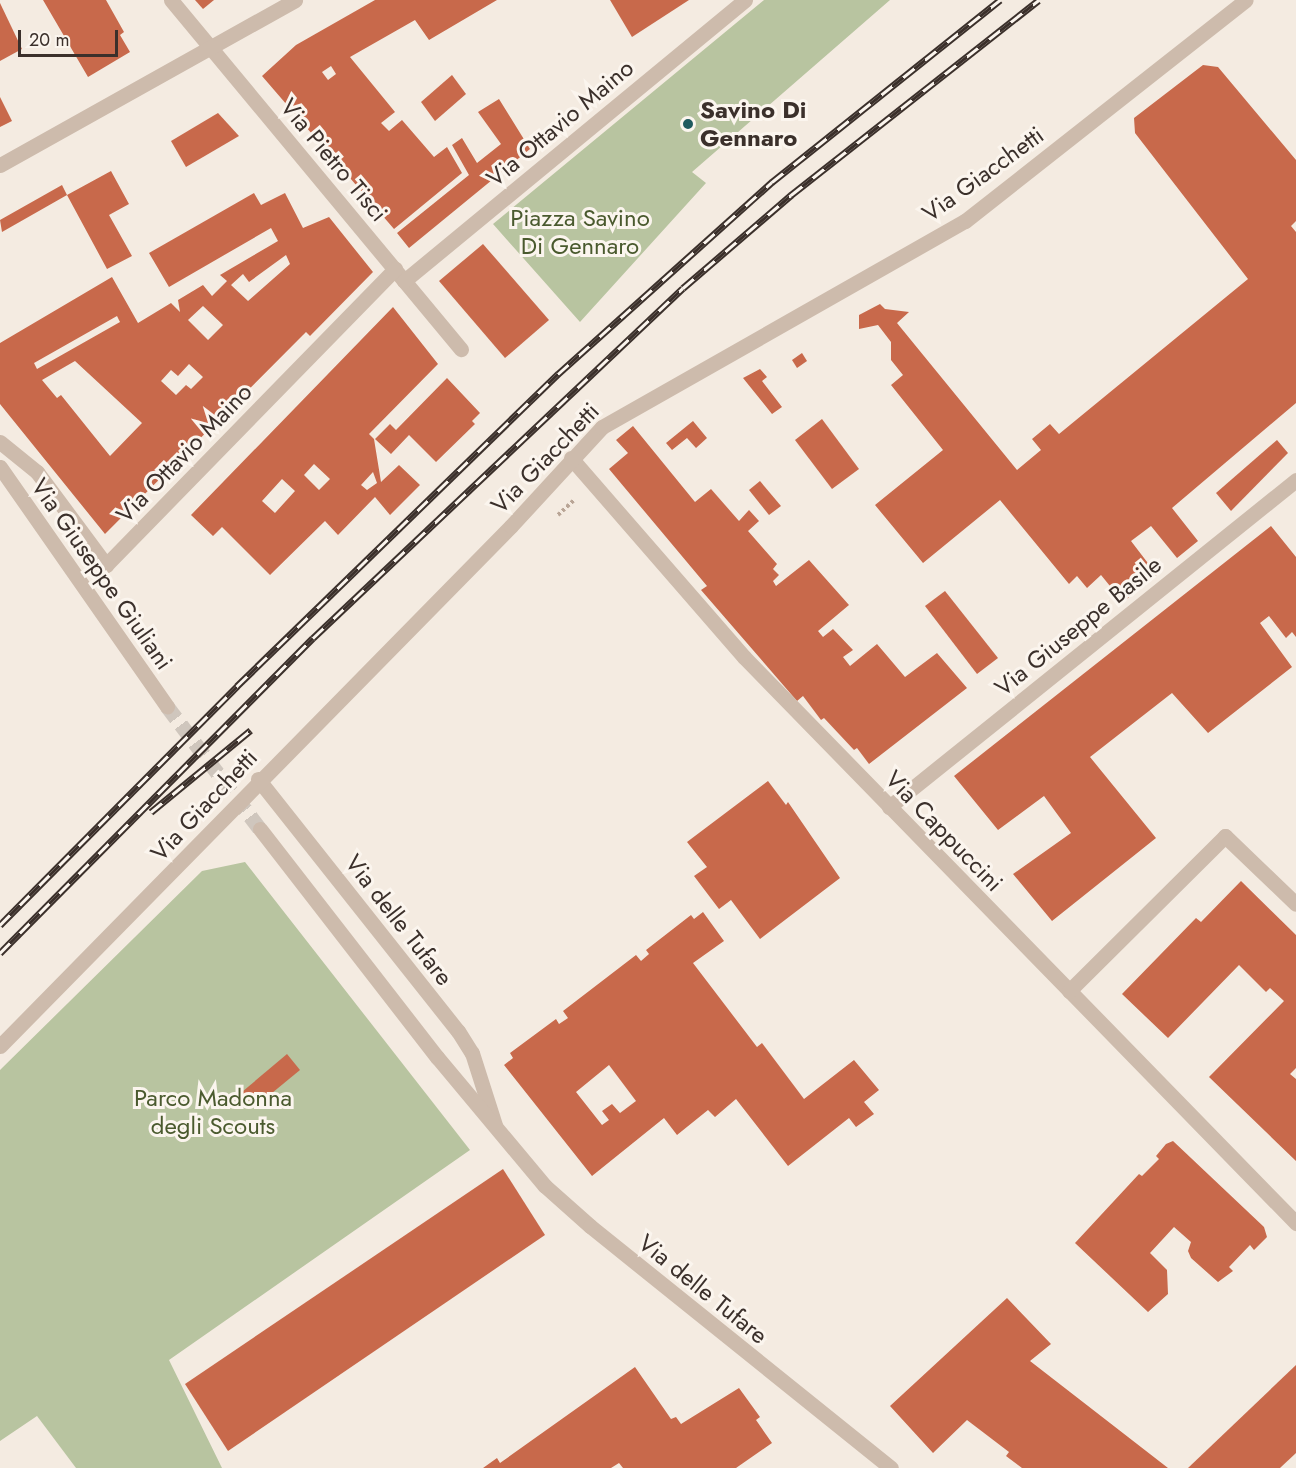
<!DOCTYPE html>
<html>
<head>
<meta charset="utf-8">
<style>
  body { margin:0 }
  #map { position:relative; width:1296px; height:1468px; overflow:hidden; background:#f4ebe1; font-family:Jost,sans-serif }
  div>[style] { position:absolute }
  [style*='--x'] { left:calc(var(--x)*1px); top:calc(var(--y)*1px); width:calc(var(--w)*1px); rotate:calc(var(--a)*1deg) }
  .green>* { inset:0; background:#b8c4a0 }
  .building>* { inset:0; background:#c8694b }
  .minor-tunnel>* { height:15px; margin-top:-7.5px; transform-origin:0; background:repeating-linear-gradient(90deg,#cfc6bd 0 15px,transparent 0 23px) }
  .path>* { height:4px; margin-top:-2px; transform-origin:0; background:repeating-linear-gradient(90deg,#b9a596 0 3px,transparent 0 6px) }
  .minor>* { height:15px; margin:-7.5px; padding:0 7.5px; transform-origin:7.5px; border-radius:7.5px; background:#cdbbac }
  .rail>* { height:7px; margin-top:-3.5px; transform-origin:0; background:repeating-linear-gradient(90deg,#fbf5ee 0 14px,#3b302b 0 28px); box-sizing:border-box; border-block:2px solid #3b302b }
  .dots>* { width:16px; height:16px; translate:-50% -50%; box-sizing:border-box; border:3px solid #fbf5ee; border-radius:50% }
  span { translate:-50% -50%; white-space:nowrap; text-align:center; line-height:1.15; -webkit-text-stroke:6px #fbf5ee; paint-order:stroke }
  .poi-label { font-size:24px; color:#3b302b; font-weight:700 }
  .left { translate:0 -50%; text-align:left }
  .street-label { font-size:24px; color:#3b302b }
  .park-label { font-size:24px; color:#4a5a2e }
  .scale { position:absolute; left:18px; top:30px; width:100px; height:27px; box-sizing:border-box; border:3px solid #3b302b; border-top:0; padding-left:8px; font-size:18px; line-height:21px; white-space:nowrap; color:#3b302b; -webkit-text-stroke:4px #fbf5ee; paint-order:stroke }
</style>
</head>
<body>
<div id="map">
  <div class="green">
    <i style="clip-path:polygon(764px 0,890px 0,692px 172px,706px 183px,580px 322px,493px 224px)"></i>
    <i style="clip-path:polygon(245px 862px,470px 1150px,169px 1360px,222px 1468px,76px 1468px,37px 1416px,0 1441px,0 1070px,202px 871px)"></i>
  </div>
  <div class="building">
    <i style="clip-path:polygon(43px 0,106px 0,124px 32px,120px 35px,130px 52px,88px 77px)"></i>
    <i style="clip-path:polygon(195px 0,214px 0,203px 9px)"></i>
    <i style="clip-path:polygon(evenodd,375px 0,497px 0,429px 40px,415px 20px,350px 57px,395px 112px,381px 123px,389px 131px,402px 120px,434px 157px,447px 147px,462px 173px,394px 229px,262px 76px,296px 45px,375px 0,331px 66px,336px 74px,328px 80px,322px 72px,331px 66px)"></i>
    <i style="clip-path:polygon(610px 0,689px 0,632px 37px)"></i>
    <i style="clip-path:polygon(0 3px,22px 49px,0 61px)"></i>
    <i style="clip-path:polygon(1203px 65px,1218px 67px,1296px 160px,1296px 221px,1291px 226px,1296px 232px,1296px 403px,1172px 508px,1198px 541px,1177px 558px,1151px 526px,1131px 541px,1157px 575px,1123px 602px,1101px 575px,1087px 588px,1077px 576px,1069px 584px,1000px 500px,923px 563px,875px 505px,943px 450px,891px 385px,903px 375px,891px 360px,891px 342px,878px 325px,859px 329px,859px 315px,880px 304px,885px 309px,909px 312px,897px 323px,1017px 470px,1041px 450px,1032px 439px,1050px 424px,1059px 434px,1248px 279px,1135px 133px,1134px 118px)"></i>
    <i style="clip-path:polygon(452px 75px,466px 94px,435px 121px,421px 102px)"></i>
    <i style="clip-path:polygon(0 97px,12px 121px,0 127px)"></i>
    <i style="clip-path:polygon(499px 99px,530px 149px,409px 248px,397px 233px,469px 175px,452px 145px,462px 138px,477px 163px,501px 144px,478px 112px)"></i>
    <i style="clip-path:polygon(218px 113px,239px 136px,186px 167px,171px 141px)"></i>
    <i style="clip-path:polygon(111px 171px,129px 204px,109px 215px,132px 256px,107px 269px,67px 195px,2px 232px,0 220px,62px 185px,67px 195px)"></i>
    <i style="clip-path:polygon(evenodd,254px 193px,261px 205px,285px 193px,303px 228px,329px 217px,373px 272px,310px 336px,306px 332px,303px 335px,105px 534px,0 404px,0 343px,112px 277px,138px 323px,171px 303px,180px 312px,178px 300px,203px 285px,212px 296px,227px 281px,220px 275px,278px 241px,271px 228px,169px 287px,149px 253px,254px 193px,286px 255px,290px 264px,248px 301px,231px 285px,243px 274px,249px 282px,286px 255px,254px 193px,203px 306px,223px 325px,208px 340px,188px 320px,203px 306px,254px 193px,117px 316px,120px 322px,37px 369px,34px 363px,117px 316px,254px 193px,75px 361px,142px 423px,110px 456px,61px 395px,57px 398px,42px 380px,75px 361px,254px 193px,189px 364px,203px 377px,191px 389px,186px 385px,176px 395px,161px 381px,171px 370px,178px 376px,189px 364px)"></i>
    <i style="clip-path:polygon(483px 244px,549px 320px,505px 358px,439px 281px)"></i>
    <i style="clip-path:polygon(evenodd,393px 307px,438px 364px,369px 434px,374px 439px,381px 482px,399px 465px,420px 485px,390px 515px,375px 497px,338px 535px,325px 521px,270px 575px,222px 527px,213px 536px,191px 515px,393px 307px,314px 464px,330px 479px,319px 490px,304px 475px,314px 464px,393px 307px,373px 472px,377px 483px,367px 490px,361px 485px,373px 472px,393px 307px,282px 479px,295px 491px,275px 513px,262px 501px,282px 479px)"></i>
    <i style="clip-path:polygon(802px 353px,807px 361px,797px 368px,792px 360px)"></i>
    <i style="clip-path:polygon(760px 369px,767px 377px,762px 381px,782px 407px,772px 414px,743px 378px)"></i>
    <i style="clip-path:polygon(447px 378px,480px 413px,472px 421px,475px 424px,436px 462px,409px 435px,391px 454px,375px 439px,390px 424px,396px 430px)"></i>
    <i style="clip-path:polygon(822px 419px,859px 469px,832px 489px,795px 440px)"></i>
    <i style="clip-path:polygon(693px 421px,707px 438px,696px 448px,687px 438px,672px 450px,666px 443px)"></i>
    <i style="clip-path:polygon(633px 426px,695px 502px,711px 489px,739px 521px,749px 510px,759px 521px,748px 531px,777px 564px,773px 569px,779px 575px,773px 581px,776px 586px,809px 560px,849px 605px,818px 631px,823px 637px,833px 629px,853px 650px,843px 657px,850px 666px,877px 644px,905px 677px,937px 653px,967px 688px,869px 764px,857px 748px,854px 750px,824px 718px,821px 720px,803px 696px,797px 701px,701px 590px,707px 586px,609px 469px,628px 453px,616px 440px)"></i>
    <i style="clip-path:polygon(1277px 440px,1288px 453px,1231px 511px,1216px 493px)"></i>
    <i style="clip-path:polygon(760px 481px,781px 506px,769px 515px,749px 490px)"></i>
    <i style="clip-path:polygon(1271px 526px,1296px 557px,1296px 637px,1292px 632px,1286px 638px,1269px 616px,1260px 623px,1292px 667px,1208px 733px,1172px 693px,1090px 757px,1156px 838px,1052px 921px,1013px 874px,1071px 833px,1044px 796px,998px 830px,954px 776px)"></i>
    <i style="clip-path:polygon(945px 591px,998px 658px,977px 674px,925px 606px)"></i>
    <i style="clip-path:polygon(768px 781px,786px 805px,788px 802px,840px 878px,760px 939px,731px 900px,719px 909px,694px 876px,707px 867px,687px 842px)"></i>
    <i style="clip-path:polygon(1241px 881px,1296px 935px,1296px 1068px,1290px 1074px,1296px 1079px,1296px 1161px,1209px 1077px,1284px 1001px,1270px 988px,1266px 992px,1239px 965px,1168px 1038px,1122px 994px,1196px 918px,1201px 922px)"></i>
    <i style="clip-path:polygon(evenodd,703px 912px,724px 941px,693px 963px,757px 1047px,762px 1043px,804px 1099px,854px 1060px,879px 1090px,864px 1102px,874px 1114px,856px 1127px,849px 1118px,788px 1166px,736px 1099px,715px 1117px,708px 1110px,677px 1135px,664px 1118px,592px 1176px,504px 1065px,513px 1058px,510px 1053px,556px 1019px,559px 1024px,568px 1018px,563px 1011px,636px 955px,641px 961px,649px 954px,646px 950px,691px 915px,694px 919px,703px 912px,609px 1065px,636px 1101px,620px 1113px,612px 1104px,602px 1111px,609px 1120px,602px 1125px,576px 1092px,609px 1065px)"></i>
    <i style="clip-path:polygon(287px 1054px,300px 1070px,255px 1107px,242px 1092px)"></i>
    <i style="clip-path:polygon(1173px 1141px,1264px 1227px,1267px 1237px,1254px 1250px,1250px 1245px,1229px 1267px,1233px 1271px,1218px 1282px,1191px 1258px,1188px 1251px,1191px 1242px,1174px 1227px,1150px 1253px,1167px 1270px,1168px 1294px,1148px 1312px,1075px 1243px,1139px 1174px,1142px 1176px,1159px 1159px,1156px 1156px,1166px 1144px)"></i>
    <i style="clip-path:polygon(503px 1169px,545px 1235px,228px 1451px,185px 1384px)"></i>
    <i style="clip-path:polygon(1007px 1298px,1051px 1344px,1030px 1361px,1168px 1468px,1022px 1468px,1006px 1456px,1009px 1452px,967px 1420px,933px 1453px,890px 1406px)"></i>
    <i style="clip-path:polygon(1296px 1365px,1296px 1453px,1280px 1468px,1188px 1468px)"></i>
    <i style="clip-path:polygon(635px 1367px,671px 1419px,676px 1417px,681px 1424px,739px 1388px,760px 1417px,756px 1420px,772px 1443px,736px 1468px,623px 1468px,619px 1463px,611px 1468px,483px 1468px,497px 1458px,500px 1463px)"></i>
  </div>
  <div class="minor-tunnel">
    <i style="--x:167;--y:706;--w:154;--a:52.9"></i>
  </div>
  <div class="path">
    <i style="--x:558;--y:515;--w:22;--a:-43"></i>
  </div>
  <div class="minor">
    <i style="--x:171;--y:0;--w:454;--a:50.3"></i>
    <i style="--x:0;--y:165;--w:338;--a:-29.2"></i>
    <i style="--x:404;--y:281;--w:442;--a:-39.5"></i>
    <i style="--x:0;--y:442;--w:48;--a:39"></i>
    <i style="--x:37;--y:472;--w:116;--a:53.4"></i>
    <i style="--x:106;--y:565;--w:414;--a:-45.7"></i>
    <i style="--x:571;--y:458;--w:264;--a:49"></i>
    <i style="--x:744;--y:657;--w:791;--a:45.72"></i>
    <i style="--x:0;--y:467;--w:292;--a:55.1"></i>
    <i style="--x:258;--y:779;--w:322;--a:51.6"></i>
    <i style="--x:458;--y:1031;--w:26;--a:58"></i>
    <i style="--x:472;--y:1053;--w:76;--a:72.3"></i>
    <i style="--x:889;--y:807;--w:522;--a:-38.78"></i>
    <i style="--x:260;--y:829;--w:289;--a:52.2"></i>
    <i style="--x:437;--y:1057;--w:168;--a:50.1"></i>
    <i style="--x:545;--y:1186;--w:60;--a:41.6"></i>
    <i style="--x:590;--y:1226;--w:386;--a:38.8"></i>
    <i style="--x:1069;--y:991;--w:220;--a:-44.8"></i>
    <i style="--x:1225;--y:836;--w:98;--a:43.8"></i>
    <i style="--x:0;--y:1046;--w:729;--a:-45.5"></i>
    <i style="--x:511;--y:526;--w:134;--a:-47.4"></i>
    <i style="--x:602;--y:427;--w:417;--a:-29.6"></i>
    <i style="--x:965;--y:221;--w:357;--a:-38.2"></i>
  </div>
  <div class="rail">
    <i style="--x:151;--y:812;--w:129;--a:-39.4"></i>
    <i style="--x:0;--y:925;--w:337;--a:-45.2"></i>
    <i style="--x:237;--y:686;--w:448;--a:-44.2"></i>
    <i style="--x:558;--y:374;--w:288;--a:-41.9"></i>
    <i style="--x:772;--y:182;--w:292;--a:-38.6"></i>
    <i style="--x:0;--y:953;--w:444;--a:-45.2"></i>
    <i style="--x:313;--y:638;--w:509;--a:-43.41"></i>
    <i style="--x:683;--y:288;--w:143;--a:-40.7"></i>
    <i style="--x:791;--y:195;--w:315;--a:-38.2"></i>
  </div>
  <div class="dots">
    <i style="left:688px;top:124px;background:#1f5a5e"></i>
  </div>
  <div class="poi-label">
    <span class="left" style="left:700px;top:124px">Savino Di<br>Gennaro</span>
  </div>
  <div class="street-label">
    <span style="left:560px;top:123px;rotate:-40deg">Via Ottavio Maino</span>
    <span style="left:334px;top:160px;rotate:50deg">Via Pietro Tisci</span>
    <span style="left:983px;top:174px;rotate:-36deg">Via Giacchetti</span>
    <span style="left:184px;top:453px;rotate:-46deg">Via Ottavio Maino</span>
    <span style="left:545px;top:458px;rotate:-46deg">Via Giacchetti</span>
    <span style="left:102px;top:574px;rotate:55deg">Via Giuseppe Giuliani</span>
    <span style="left:1078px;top:626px;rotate:-39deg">Via Giuseppe Basile</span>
    <span style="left:204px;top:805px;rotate:-47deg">Via Giacchetti</span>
    <span style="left:944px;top:831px;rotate:46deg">Via Cappuccini</span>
    <span style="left:399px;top:920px;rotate:52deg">Via delle Tufare</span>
    <span style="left:703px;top:1289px;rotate:39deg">Via delle Tufare</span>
  </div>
  <div class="park-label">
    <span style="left:580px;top:232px">Piazza Savino<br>Di Gennaro</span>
    <span style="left:213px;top:1112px">Parco Madonna<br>degli Scouts</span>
  </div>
  <div class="scale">20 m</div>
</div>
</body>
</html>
